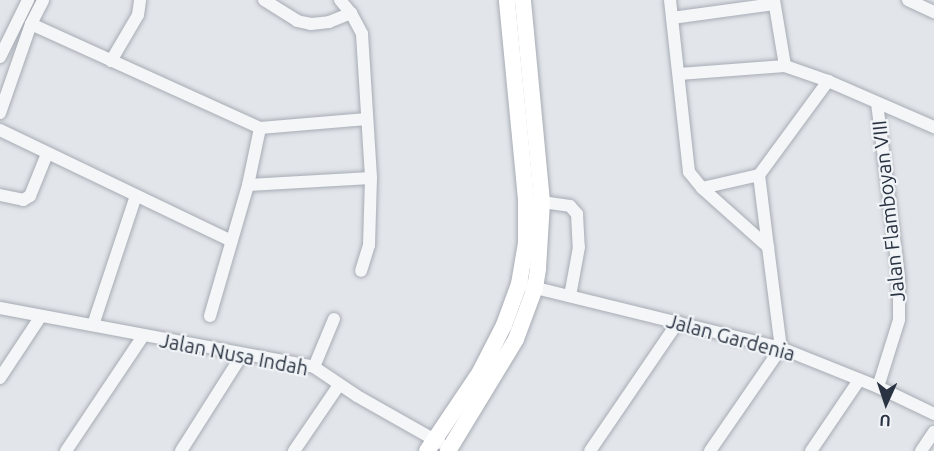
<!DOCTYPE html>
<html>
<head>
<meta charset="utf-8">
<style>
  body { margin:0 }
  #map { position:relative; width:934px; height:451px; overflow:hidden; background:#e2e5ea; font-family:Ubuntu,sans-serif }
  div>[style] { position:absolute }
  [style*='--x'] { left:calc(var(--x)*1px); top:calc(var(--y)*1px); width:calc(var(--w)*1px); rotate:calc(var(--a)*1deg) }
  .roads { filter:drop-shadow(0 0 2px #a7acb4) drop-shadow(0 0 2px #a7acb4) }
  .street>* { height:12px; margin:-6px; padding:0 6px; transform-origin:6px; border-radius:6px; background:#f4f6f8 }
  .secondary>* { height:16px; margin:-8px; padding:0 8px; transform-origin:8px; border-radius:8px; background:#fff }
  span { translate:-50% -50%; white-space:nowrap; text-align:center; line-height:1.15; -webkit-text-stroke:4.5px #f1f4f7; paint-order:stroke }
  .street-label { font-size:20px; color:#2a3342 }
  .north { position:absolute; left:856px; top:373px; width:60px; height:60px; -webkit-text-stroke:4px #f1f4f7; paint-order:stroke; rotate:183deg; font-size:16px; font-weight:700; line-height:24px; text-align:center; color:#2a3342 }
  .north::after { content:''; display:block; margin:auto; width:21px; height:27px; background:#2a3342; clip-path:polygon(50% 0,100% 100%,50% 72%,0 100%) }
</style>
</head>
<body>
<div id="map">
  <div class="roads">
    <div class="street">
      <i style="--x:264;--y:0;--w:39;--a:32"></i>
      <i style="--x:297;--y:21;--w:14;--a:12"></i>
      <i style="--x:311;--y:24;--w:18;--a:-6"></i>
      <i style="--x:329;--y:22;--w:24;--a:-22"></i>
      <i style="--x:340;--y:0;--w:17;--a:50"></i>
      <i style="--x:351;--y:13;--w:24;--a:62"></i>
      <i style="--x:362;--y:34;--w:144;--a:86.4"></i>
      <i style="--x:371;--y:178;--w:67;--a:91.7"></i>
      <i style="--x:369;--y:245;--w:27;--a:107"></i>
      <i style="--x:670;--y:0;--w:173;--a:83.7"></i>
      <i style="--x:689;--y:172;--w:21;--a:51"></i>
      <i style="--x:702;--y:188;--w:89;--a:41.8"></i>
      <i style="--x:768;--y:247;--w:102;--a:82.7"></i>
      <i style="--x:781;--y:348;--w:125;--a:124.6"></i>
      <i style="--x:774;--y:0;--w:67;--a:80.5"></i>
      <i style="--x:785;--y:66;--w:46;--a:19.2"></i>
      <i style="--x:828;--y:81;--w:116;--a:23.5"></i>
      <i style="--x:908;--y:0;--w:29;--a:25"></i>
      <i style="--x:672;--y:18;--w:103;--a:-7.8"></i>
      <i style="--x:31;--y:24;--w:252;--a:24.4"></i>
      <i style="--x:260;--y:128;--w:107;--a:-4.8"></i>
      <i style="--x:0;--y:57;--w:64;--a:-63.8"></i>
      <i style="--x:111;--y:61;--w:53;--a:-59.6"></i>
      <i style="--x:138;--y:15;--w:15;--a:-82"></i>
      <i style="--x:679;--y:74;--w:106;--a:-4.3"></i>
      <i style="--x:877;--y:103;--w:176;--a:82.8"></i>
      <i style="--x:899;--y:278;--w:42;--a:90"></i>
      <i style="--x:899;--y:320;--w:70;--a:107.4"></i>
      <i style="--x:0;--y:113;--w:94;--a:-70.8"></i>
      <i style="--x:31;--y:24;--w:27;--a:-63"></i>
      <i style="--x:0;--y:130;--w:257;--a:25.6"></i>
      <i style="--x:759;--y:175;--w:117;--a:-53.7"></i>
      <i style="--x:248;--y:185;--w:123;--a:-3.3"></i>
      <i style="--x:702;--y:188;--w:58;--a:-12.8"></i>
      <i style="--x:759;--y:175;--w:73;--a:82.9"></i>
      <i style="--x:0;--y:195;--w:24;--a:12"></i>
      <i style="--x:23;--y:200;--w:8;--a:-30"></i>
      <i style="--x:30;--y:196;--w:45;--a:-68"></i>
      <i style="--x:542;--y:202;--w:28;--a:8"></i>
      <i style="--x:570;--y:206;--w:11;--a:49"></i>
      <i style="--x:577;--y:214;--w:33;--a:87"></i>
      <i style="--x:579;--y:247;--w:50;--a:100.4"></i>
      <i style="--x:528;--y:286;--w:260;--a:13.8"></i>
      <i style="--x:781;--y:348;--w:105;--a:21.9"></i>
      <i style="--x:878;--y:387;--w:62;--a:25.7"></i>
      <i style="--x:0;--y:308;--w:319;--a:10.6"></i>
      <i style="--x:314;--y:367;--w:52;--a:34"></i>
      <i style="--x:357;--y:396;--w:95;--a:29.5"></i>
      <i style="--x:210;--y:316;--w:136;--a:-73.8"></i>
      <i style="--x:248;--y:185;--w:58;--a:-78.1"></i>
      <i style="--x:93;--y:325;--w:136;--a:-71.6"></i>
      <i style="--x:314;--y:367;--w:52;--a:-67.4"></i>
      <i style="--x:0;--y:378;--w:74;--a:-56.5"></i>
      <i style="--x:66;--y:451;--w:138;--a:-56.2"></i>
      <i style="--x:181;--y:451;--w:114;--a:-57.6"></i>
      <i style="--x:294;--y:451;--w:80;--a:-55.7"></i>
      <i style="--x:590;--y:451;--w:156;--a:-55.7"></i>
      <i style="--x:811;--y:451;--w:86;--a:-55.9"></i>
      <i style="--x:921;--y:451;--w:23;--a:-56"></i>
    </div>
    <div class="secondary">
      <i style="--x:427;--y:451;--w:95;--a:-56.1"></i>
      <i style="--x:480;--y:372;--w:53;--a:-62.9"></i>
      <i style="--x:504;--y:325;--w:44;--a:-69.9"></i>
      <i style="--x:519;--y:284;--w:42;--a:-80.3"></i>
      <i style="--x:526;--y:243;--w:44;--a:-90"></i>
      <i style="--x:526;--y:199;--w:200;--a:-95.5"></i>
      <i style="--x:448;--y:451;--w:131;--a:-58.7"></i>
      <i style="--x:516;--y:339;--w:54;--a:-69.6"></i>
      <i style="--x:535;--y:288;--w:20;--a:-81"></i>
      <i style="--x:538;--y:268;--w:66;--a:-86.5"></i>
      <i style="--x:542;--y:202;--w:203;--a:-95.4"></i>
    </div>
  </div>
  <div class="street-label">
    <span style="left:888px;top:211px;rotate:-96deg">Jalan Flamboyan VIII</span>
    <span style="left:731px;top:337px;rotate:15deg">Jalan Gardenia</span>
    <span style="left:234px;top:354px;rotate:11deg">Jalan Nusa Indah</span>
  </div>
  <div class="north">U</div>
</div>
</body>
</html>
